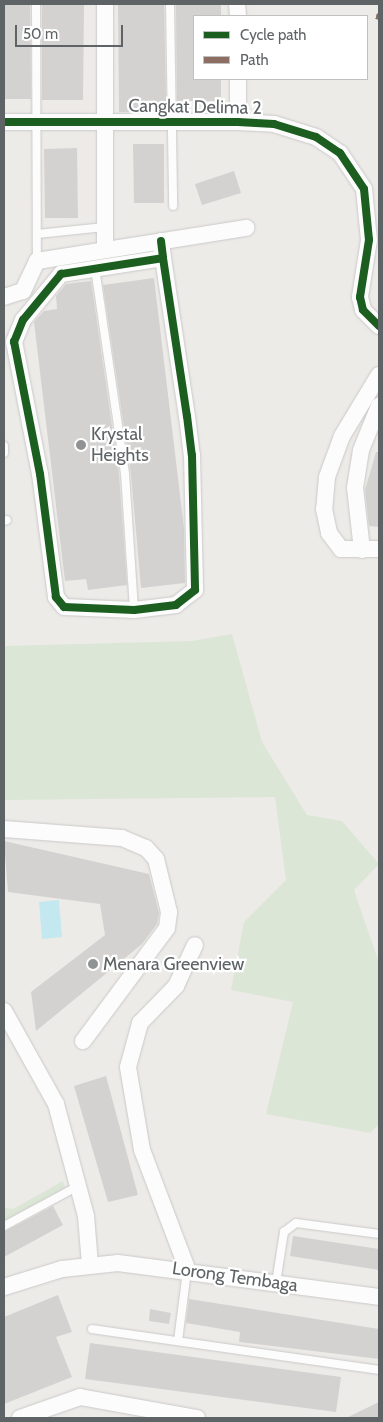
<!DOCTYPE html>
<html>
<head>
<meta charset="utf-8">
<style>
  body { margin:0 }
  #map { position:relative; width:383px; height:1422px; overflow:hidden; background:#edebe8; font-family:Cabin,sans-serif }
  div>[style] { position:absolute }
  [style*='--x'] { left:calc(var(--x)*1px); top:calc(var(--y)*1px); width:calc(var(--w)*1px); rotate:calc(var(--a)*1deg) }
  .green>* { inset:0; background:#dbe6d6 }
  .water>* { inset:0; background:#c3e8f0 }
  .building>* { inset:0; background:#d4d2d1 }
  .roads { filter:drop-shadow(0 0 1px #cac9c8) drop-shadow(0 0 1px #cac9c8) }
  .lane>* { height:8px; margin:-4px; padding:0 4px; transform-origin:4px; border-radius:4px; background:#fcfcfc }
  .street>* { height:16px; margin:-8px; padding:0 8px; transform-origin:8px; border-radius:8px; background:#fcfcfc }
  .quiet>* { height:6px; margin-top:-3px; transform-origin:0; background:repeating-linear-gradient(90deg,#8d6e63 0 12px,transparent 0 18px) }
  .cycleway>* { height:8px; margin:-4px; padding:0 4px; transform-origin:4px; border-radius:4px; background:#1b5e20 }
  .dots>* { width:14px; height:14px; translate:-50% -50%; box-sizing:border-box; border:2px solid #fff; border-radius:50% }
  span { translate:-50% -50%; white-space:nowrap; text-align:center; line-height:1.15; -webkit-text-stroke:4.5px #fff; paint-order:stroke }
  .street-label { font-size:18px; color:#5e6365 }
  .poi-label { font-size:18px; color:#5e6365 }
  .left { translate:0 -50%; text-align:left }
  .frame { position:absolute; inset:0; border:5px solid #5e6365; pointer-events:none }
  .legend { position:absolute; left:193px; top:15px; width:175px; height:65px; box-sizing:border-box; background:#fff; border:1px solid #bfc1c1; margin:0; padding:6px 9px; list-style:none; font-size:15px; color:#5e6365 }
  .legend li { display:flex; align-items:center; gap:10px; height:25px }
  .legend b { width:25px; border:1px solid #bfc1c1 }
  .scale { position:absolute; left:15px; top:25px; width:108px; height:22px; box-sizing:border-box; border:2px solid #5e6365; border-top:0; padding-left:6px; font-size:15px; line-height:18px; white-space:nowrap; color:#5e6365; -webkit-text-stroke:4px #fff; paint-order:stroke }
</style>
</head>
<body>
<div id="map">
  <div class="green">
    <i style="clip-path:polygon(232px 634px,262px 742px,307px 815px,342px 821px,379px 864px,354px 890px,379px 963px,379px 1124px,370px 1133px,266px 1114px,293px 1002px,231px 990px,244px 922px,286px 880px,275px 797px,4px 800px,4px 646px,192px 641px)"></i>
    <i style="clip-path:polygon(63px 1181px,65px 1188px,4px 1221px,4px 1208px,13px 1209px)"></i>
  </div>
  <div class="water">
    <i style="clip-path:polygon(59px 900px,62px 937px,42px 939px,39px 902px)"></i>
  </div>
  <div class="building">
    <i style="clip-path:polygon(4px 4px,30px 4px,31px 99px,4px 99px)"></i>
    <i style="clip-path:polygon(42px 4px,84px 4px,83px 100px,42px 100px)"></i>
    <i style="clip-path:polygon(118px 4px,164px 4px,166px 101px,162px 101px,162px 112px,119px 112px)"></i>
    <i style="clip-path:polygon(176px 4px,221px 4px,221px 16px,194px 16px,194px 79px,221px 79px,221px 101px,177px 101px)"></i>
    <i style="clip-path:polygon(133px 144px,164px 144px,164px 203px,134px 203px)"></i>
    <i style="clip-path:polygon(77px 148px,78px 218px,45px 218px,44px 149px)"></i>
    <i style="clip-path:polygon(234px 171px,241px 193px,202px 205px,195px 184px)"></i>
    <i style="clip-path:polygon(154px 278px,184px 528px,185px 583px,141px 588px,131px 474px,103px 285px)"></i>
    <i style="clip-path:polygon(91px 281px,119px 475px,127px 585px,88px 590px,86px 579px,65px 581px,34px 322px,44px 311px,57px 309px,56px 296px,66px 284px)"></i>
    <i style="clip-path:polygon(376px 452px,379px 452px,379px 527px,369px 526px,365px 490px)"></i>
    <i style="clip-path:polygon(4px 841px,149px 874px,159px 913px,157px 924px,142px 944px,36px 1031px,31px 992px,105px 935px,100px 904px,8px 892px)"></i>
    <i style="clip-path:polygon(106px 1076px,138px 1195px,108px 1202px,74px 1086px)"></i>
    <i style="clip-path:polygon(53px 1206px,63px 1225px,4px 1257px,4px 1232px)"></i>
    <i style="clip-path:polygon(293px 1236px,379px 1249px,379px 1270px,290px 1256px)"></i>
    <i style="clip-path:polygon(58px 1295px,72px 1332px,56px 1337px,72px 1377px,4px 1404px,4px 1317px)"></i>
    <i style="clip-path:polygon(189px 1299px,379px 1329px,379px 1359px,239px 1342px,240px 1332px,186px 1323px)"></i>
    <i style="clip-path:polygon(150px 1309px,171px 1313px,169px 1324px,149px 1321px)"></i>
    <i style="clip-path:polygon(90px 1343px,341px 1377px,336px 1412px,85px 1379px)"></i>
    <i style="clip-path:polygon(379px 1402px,379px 1418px,346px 1418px)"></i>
  </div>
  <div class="roads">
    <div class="lane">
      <i style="--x:36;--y:4;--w:257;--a:89.8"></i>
      <i style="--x:170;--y:4;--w:202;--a:89.1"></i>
      <i style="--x:37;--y:234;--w:68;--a:-5.9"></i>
      <i style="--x:95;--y:268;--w:208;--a:81.7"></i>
      <i style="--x:125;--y:474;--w:136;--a:86.2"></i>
      <i style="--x:4;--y:446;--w:7;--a:90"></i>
      <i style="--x:4;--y:521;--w:3;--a:-18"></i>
      <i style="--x:4;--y:1226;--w:84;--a:-28.4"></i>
      <i style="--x:276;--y:1283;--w:52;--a:-81.1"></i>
      <i style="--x:284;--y:1232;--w:15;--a:-37"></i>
      <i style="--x:296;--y:1223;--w:84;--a:7.5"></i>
      <i style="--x:92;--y:1329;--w:290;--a:8.1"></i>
      <i style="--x:178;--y:1341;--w:71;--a:-82.7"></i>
    </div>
    <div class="street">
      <i style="--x:105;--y:4;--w:246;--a:90"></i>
      <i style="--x:237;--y:4;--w:12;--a:85"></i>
      <i style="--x:4;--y:122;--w:234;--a:0"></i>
      <i style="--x:238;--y:122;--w:36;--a:3"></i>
      <i style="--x:274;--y:124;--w:44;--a:17.2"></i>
      <i style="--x:316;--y:137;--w:29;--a:34"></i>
      <i style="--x:340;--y:153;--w:43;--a:56.3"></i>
      <i style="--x:364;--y:189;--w:51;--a:84.4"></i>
      <i style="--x:369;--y:240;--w:58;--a:99"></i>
      <i style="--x:360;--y:297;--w:13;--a:77"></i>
      <i style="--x:363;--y:310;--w:23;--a:45"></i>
      <i style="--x:238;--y:122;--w:43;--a:-90"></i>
      <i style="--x:161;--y:241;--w:17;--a:83"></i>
      <i style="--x:163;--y:258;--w:160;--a:81.4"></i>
      <i style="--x:187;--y:416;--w:39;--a:83"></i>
      <i style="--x:192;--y:455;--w:135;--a:88.7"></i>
      <i style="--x:195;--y:590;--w:24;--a:142"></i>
      <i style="--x:176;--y:605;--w:42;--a:173.2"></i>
      <i style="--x:134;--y:610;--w:70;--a:-177.5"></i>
      <i style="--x:64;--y:607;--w:13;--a:-129"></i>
      <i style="--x:56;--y:597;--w:124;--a:-97.4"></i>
      <i style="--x:40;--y:474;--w:135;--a:-101.1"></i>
      <i style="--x:14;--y:342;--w:24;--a:-68"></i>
      <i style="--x:23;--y:320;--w:60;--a:-50.4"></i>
      <i style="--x:61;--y:274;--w:103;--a:-8.9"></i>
      <i style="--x:4;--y:297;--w:20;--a:-18"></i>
      <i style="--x:23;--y:291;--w:33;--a:-65"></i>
      <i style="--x:37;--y:261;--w:212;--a:-9"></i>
      <i style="--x:379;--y:375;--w:71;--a:121.2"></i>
      <i style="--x:342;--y:436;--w:44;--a:110.1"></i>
      <i style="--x:327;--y:477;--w:32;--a:95"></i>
      <i style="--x:324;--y:509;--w:25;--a:78"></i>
      <i style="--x:329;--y:533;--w:20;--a:53"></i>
      <i style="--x:341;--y:549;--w:38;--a:0"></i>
      <i style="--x:362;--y:550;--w:62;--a:-96.4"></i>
      <i style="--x:355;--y:488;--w:38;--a:-81"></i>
      <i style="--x:361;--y:450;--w:48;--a:-67.8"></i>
      <i style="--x:4;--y:829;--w:118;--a:4.4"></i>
      <i style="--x:122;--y:838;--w:26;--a:23"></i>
      <i style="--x:146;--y:848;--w:15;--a:48"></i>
      <i style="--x:156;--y:859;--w:55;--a:76.2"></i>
      <i style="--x:169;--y:912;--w:16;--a:97"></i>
      <i style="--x:167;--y:928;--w:141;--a:126.6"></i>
      <i style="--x:4;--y:1011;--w:107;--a:60.8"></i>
      <i style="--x:56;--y:1104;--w:116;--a:75"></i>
      <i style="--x:86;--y:1216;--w:49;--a:85.3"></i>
      <i style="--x:188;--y:1271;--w:129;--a:-110.8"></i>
      <i style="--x:142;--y:1150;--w:84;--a:-99.6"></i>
      <i style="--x:128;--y:1067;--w:46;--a:-74.7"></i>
      <i style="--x:140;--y:1023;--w:52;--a:-45.8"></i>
      <i style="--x:176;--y:986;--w:45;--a:-65.1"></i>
      <i style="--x:4;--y:1287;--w:61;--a:-17.2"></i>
      <i style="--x:62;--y:1269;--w:56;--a:-6.1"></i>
      <i style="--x:118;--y:1263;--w:263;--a:7.4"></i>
      <i style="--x:20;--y:1418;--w:64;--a:-19.3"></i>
      <i style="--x:80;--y:1397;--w:119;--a:10.2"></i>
    </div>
  </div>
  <div class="quiet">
    <i style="--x:376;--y:16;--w:3;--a:18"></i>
  </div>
  <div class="cycleway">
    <i style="--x:4;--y:122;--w:234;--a:0"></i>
    <i style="--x:238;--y:122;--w:36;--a:3"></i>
    <i style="--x:274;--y:124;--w:44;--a:17.2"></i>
    <i style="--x:316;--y:137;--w:29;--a:34"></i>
    <i style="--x:340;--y:153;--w:43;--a:56.3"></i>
    <i style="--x:364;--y:189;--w:51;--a:84.4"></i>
    <i style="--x:369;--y:240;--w:58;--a:99"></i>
    <i style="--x:360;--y:297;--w:13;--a:77"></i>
    <i style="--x:363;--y:310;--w:23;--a:45"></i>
    <i style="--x:161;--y:241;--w:17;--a:83"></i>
    <i style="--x:163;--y:258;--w:160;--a:81.4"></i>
    <i style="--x:187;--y:416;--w:39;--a:83"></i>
    <i style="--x:192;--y:455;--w:135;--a:88.7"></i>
    <i style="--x:195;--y:590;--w:24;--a:142"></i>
    <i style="--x:176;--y:605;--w:42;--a:173.2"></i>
    <i style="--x:134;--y:610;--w:70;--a:-177.5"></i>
    <i style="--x:64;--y:607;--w:13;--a:-129"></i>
    <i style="--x:56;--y:597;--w:124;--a:-97.4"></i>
    <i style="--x:40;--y:474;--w:135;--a:-101.1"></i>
    <i style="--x:14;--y:342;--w:24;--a:-68"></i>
    <i style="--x:23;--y:320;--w:60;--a:-50.4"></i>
    <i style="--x:61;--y:274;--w:103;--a:-8.9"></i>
  </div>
  <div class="dots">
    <i style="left:81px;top:445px;background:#909393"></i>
    <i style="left:93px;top:964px;background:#909393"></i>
  </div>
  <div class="street-label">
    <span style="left:195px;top:107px;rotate:1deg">Cangkat Delima 2</span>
    <span style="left:235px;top:1277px;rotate:8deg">Lorong Tembaga</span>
  </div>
  <div class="poi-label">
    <span class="left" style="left:91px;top:445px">Krystal<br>Heights</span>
    <span class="left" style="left:103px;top:964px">Menara Greenview</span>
  </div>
  <div class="frame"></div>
  <ul class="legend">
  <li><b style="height:6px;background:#1b5e20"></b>Cycle path</li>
  <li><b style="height:6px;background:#8d6e63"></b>Path</li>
  </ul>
  <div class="scale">50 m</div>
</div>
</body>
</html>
